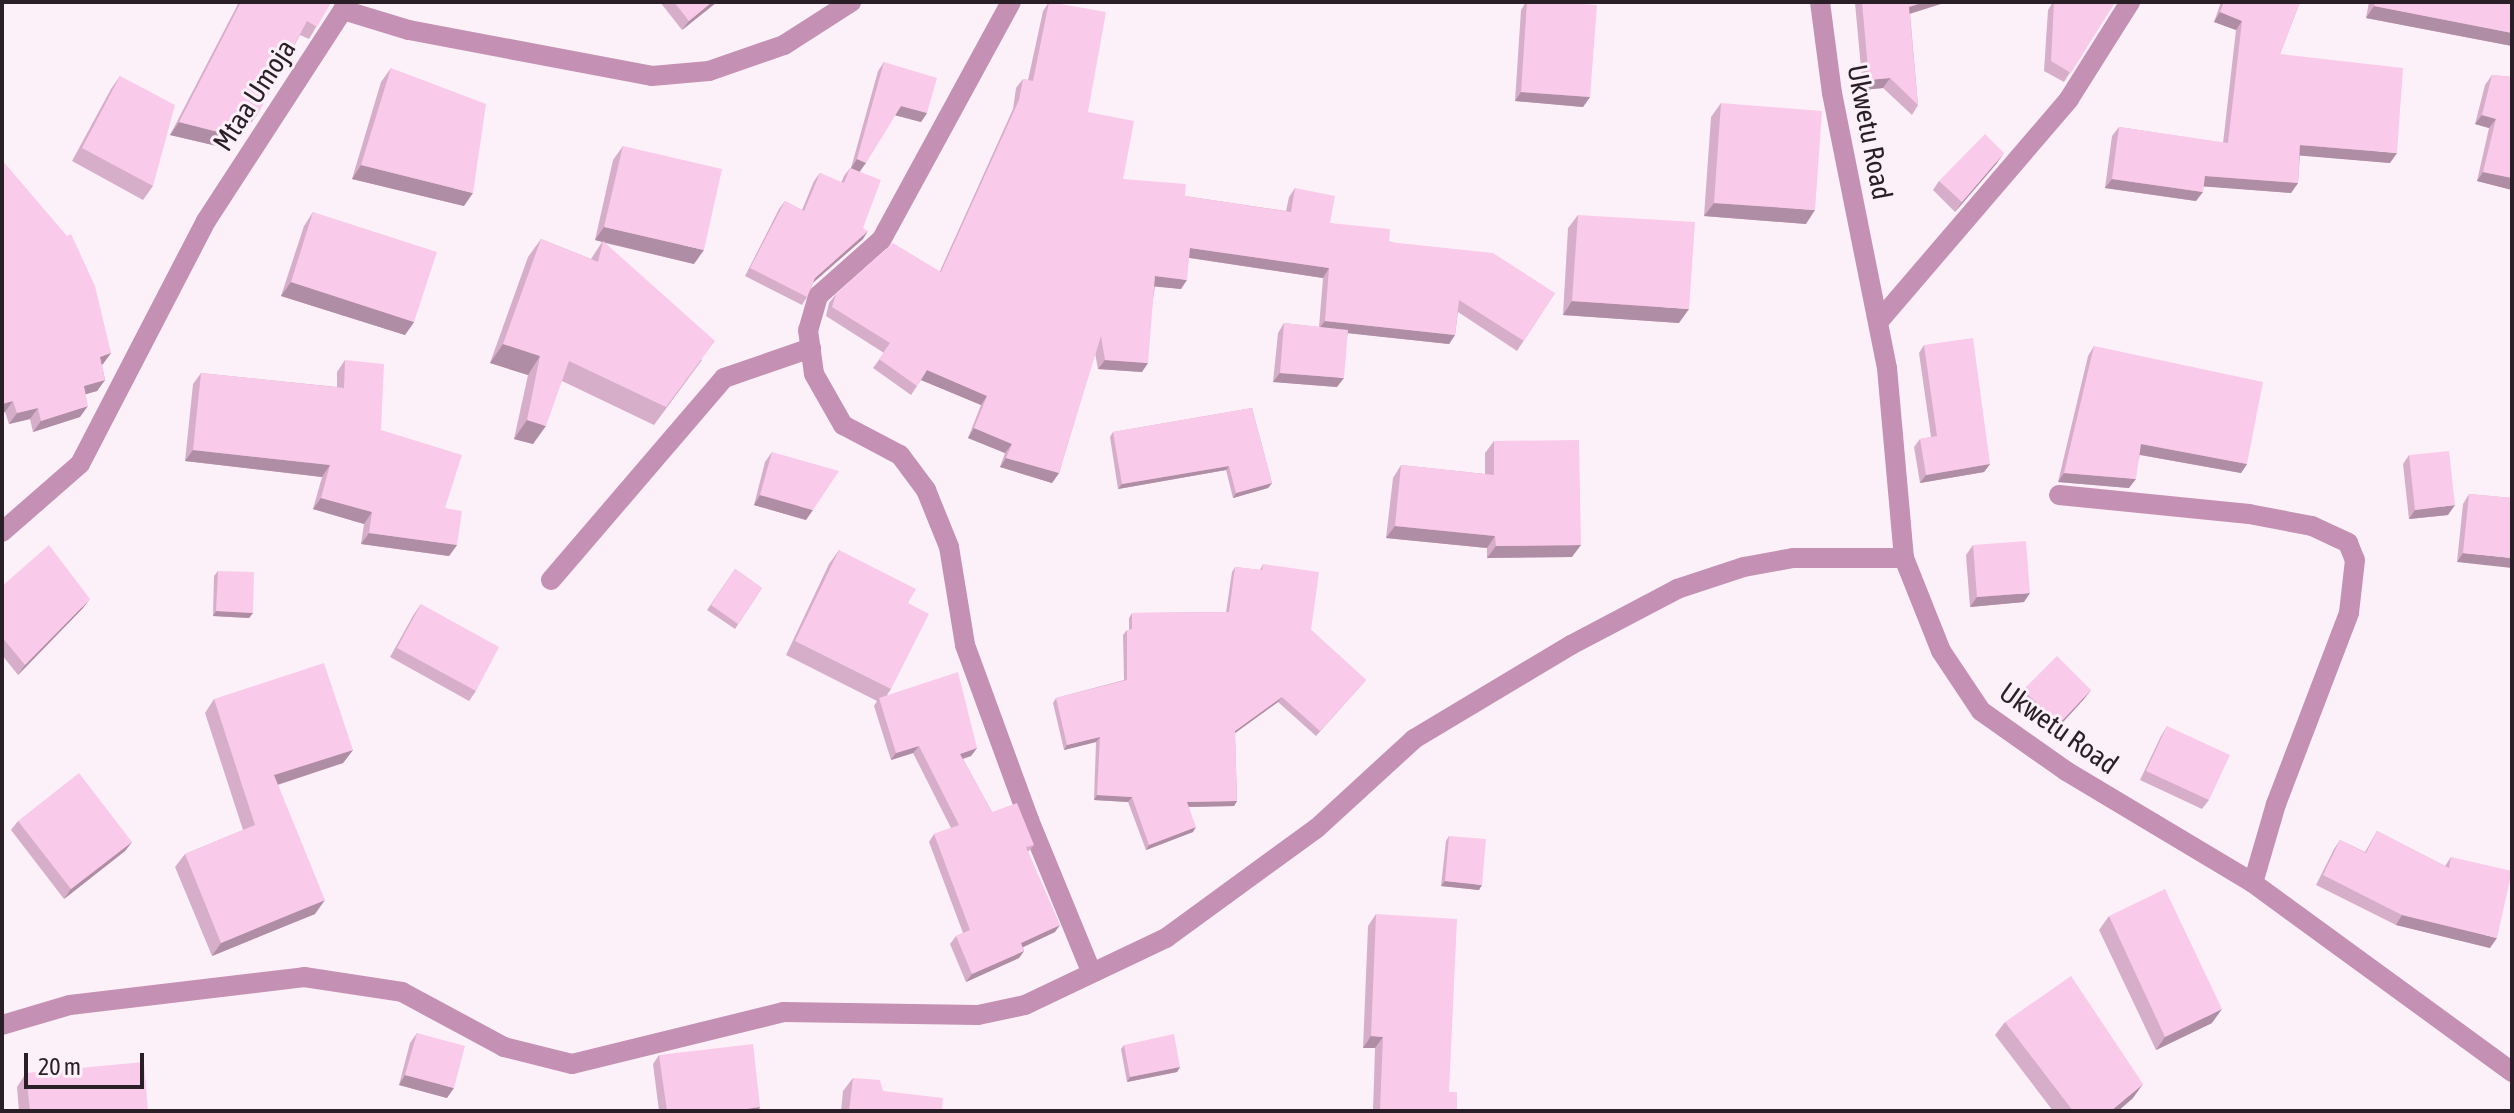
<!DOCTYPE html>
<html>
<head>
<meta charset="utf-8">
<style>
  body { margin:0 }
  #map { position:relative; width:2514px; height:1113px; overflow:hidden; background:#fdf1f9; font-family:"Asap Condensed",sans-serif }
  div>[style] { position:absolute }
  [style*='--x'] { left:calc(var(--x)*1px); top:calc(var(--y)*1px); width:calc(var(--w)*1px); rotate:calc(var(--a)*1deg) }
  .service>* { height:20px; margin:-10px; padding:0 10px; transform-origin:10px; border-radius:10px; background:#c490b3 }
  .minor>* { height:20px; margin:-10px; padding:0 10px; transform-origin:10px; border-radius:10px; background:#c490b3 }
  .wall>* { inset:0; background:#d7aec9 }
  .shaded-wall>* { inset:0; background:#af8da4 }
  .building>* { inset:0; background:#facaea }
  span { translate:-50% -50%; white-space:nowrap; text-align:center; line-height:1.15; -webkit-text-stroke:6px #fdf1f9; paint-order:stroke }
  .street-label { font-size:28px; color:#2a1f26 }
  .frame { position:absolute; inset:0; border:4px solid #2a1f26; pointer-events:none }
  .scale { position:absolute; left:24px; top:1053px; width:120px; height:36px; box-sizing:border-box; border:4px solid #2a1f26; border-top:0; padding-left:10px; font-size:24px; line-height:28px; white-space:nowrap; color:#2a1f26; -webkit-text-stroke:6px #fdf1f9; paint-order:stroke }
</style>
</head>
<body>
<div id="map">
  <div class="service">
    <i style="--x:2059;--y:495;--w:191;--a:5.7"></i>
    <i style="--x:2249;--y:514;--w:64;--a:10.8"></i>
    <i style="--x:2312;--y:526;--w:40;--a:25"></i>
    <i style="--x:2348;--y:543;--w:18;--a:68"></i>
    <i style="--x:2355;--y:560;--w:53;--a:96.5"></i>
    <i style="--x:2349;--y:613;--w:204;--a:110.9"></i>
    <i style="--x:2276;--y:804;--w:82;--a:106.2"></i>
  </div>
  <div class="minor">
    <i style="--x:1011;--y:2;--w:271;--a:118.6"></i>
    <i style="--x:881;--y:240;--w:84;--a:138.4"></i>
    <i style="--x:818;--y:296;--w:35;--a:106"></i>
    <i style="--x:808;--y:330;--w:44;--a:82.2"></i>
    <i style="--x:814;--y:374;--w:59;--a:60.4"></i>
    <i style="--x:843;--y:425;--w:64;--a:27.8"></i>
    <i style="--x:900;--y:455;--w:44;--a:53.4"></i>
    <i style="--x:926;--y:490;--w:61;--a:68"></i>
    <i style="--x:949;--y:547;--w:99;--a:80.7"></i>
    <i style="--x:965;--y:645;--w:186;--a:69.9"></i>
    <i style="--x:1029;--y:820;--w:163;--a:67.7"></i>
    <i style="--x:1820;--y:2;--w:92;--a:82.5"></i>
    <i style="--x:1832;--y:93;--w:280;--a:78.7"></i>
    <i style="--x:1887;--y:368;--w:191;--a:84.9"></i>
    <i style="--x:1904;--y:558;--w:100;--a:68.3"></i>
    <i style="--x:1941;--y:651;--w:72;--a:56.3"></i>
    <i style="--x:1981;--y:711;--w:104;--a:35.2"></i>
    <i style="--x:2066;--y:771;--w:218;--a:30.9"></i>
    <i style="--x:2253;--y:883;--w:321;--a:36.1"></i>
    <i style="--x:1879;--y:321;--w:292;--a:-49.4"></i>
    <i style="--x:2069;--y:99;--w:115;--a:-57.8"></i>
    <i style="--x:2;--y:532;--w:103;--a:-41.1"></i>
    <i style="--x:80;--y:464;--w:274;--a:-62.6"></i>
    <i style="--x:206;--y:221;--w:252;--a:-57"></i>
    <i style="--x:343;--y:10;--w:69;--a:16.9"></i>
    <i style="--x:409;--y:30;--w:247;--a:10.7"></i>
    <i style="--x:652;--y:76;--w:57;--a:-5"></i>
    <i style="--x:709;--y:71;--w:79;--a:-19.1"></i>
    <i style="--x:784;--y:45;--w:80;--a:-32.7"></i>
    <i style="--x:551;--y:580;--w:266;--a:-49.4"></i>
    <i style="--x:724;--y:378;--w:92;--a:-19"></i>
    <i style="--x:2;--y:1025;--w:71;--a:-16.4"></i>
    <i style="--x:70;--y:1005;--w:236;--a:-6.8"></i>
    <i style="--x:304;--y:977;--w:99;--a:8.7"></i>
    <i style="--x:402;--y:992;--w:116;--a:28.3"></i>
    <i style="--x:504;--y:1047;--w:70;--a:14"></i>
    <i style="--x:572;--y:1064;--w:217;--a:-13.8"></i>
    <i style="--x:783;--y:1012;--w:195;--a:0.9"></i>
    <i style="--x:978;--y:1015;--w:48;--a:-12"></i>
    <i style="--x:1025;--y:1005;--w:156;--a:-25.4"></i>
    <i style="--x:1166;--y:938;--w:187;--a:-36.1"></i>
    <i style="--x:1317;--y:828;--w:132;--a:-42.5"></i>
    <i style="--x:1414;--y:739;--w:183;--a:-30.9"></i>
    <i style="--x:1571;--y:645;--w:120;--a:-27.8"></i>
    <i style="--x:1677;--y:589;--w:71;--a:-18.2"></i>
    <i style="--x:1744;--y:567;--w:50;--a:-10.4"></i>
    <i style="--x:1793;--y:558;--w:111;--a:0"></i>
  </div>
  <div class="wall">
    <i style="clip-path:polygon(239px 2px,331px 2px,309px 39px,300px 35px,257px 115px,248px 127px,234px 120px,217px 146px,170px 135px)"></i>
    <i style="clip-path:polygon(660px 2px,717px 2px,682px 30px)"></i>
    <i style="clip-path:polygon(1049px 2px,1088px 112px,1123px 179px,1185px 196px,1286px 211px,1289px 197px,1295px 188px,1330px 223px,1555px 293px,1517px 351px,1458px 312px,1455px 335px,1449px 344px,1348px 333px,1337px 387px,1273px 382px,1278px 333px,1284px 323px,1319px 327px,1323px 278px,1189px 258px,1181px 289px,1155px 286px,1142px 372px,1098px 369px,1095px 353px,1059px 473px,1052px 483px,1000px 467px,1005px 453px,968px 438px,981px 405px,921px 380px,911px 395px,873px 368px,884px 353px,826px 316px,829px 303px,836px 294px,940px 271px,1013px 109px,1016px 88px,1023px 79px,1028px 80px,1043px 11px)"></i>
    <i style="clip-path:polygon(1526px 2px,1555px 2px,1590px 97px,1583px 107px,1515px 101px,1521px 10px)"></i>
    <i style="clip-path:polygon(1847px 2px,1947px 2px,1910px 14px,1918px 105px,1912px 115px,1883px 88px,1863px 90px,1855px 3px,1847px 4px)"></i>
    <i style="clip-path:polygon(2053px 2px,2115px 2px,2064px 82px,2044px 71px,2048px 10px)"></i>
    <i style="clip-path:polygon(2221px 2px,2300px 2px,2280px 54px,2390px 163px,2300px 155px,2298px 183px,2291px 193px,2204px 186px,2196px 201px,2105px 188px,2112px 136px,2119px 127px,2223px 143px,2236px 30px,2214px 22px)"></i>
    <i style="clip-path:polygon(2369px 2px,2512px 2px,2512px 46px,2366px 18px)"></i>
    <i style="clip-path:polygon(884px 62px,927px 113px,921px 122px,895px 115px,860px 172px,863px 239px,813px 283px,807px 297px,802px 305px,745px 276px,779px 209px,785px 201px,802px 210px,814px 181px,820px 173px,841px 183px,844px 176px,850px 168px,851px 168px,878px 71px)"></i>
    <i style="clip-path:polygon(391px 68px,464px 206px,352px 179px,381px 82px)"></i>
    <i style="clip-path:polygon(2492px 75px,2512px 77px,2512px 190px,2477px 181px,2489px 128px,2475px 124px,2485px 85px)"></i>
    <i style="clip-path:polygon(120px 76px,153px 186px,143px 200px,72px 161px,111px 89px)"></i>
    <i style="clip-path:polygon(1721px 103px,1806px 224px,1704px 216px,1711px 117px)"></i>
    <i style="clip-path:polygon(623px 146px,694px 264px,605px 243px,702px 360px,654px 425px,562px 381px,533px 444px,514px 439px,528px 375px,490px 363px,528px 257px,541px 239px,591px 259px,602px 242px,595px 240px,613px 160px)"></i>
    <i style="clip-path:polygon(2px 160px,111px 353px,102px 365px,105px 380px,97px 391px,85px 394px,80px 417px,33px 432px,30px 419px,9px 424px,5px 412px)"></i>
    <i style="clip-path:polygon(1997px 163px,1955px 212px,1933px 190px,1939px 181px)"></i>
    <i style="clip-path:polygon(313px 212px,414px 322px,405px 335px,281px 296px,304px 226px)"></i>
    <i style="clip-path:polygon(1578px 215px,1679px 323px,1563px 315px,1568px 228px)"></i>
    <i style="clip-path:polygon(1924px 345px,1990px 464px,1984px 472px,1920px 483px,1914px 447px,1920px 439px,1931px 437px,1919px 353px)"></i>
    <i style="clip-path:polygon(2094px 346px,2247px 464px,2241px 473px,2140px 455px,2129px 488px,2058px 482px,2088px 356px)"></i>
    <i style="clip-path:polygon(345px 360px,381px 430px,445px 508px,457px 545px,449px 556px,361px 544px,364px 524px,313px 509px,322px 477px,185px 461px,193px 384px,201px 373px,337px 387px,337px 372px)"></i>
    <i style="clip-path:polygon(1252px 408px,1272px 483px,1268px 488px,1233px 498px,1226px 470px,1118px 489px,1110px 437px,1113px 432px)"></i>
    <i style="clip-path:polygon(1494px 441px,1572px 557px,1487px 558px,1487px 548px,1386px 538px,1393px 478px,1401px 465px,1485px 474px,1485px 453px)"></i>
    <i style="clip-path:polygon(772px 452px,806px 520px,754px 505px,765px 462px)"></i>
    <i style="clip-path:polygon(2409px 455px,2448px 515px,2409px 519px,2403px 464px)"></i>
    <i style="clip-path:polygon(2469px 494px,2512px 498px,2457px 562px,2463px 504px)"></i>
    <i style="clip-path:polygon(1973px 545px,2024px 602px,1970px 607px,1966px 555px)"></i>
    <i style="clip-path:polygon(839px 550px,908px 603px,891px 689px,887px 695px,977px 748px,971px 756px,963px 759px,992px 812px,1034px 845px,1028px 852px,1055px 932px,1023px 947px,1024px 951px,1019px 958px,966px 982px,950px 944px,956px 936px,963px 933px,929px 842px,934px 834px,951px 828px,913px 753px,891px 760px,874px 706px,877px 701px,786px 655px,829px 564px)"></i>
    <i style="clip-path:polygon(1263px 564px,1311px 630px,1366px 680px,1316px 736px,1278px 702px,1235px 733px,1237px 801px,1234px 806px,1189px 807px,1193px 832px,1146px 850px,1128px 802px,1094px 800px,1096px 742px,1064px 750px,1053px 703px,1056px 698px,1124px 680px,1123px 635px,1127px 630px,1129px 630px,1129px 618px,1132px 613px,1226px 612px,1232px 572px,1235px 567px,1260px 570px)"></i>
    <i style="clip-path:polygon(735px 569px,762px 588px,735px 629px,707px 610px)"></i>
    <i style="clip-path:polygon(218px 571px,253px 613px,249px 618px,213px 616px,214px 576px)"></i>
    <i style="clip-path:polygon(2px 586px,83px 608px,18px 675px,2px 655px)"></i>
    <i style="clip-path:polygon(421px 604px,476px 691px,469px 701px,390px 657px,414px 614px)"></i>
    <i style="clip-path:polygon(2023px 690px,2091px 690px,2084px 699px,2052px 734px,2016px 700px)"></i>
    <i style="clip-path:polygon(214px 699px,353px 750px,343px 763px,278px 785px,315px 914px,212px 956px,175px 867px,185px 854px,243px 830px,205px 713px)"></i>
    <i style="clip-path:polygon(2167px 726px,2209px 800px,2202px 809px,2140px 780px,2161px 736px)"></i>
    <i style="clip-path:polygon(18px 821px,132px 842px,125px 851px,64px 899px,11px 830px)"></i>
    <i style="clip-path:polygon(2377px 831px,2445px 866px,2451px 857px,2490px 948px,2396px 925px,2316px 885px,2334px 849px,2340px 840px,2365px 852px)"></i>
    <i style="clip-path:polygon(1449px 836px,1479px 890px,1441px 886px,1446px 841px)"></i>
    <i style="clip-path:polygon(1376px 914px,1449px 1092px,1457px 1111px,1350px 1111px,1351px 1110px,1373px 1110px,1375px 1048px,1363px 1048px,1368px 926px)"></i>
    <i style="clip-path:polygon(2109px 916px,2212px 1023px,2156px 1050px,2099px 930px)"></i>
    <i style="clip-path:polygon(2005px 1022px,2133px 1098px,2118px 1111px,2053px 1111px,1995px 1035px)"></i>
    <i style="clip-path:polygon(417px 1033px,447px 1098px,399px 1085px,410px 1043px)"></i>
    <i style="clip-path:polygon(1124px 1045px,1180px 1067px,1177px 1072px,1127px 1082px,1121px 1049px)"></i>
    <i style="clip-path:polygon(659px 1055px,760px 1107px,758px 1111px,659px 1111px,653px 1064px)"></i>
    <i style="clip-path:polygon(26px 1073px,148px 1111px,19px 1111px,17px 1087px)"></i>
    <i style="clip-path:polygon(853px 1078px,883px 1091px,942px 1111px,841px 1111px,843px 1091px)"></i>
  </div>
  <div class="shaded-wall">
    <i style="clip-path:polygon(712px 2px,717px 2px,682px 30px,689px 21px)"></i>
    <i style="clip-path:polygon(1924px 2px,1947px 2px,1902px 16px,1909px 7px)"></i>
    <i style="clip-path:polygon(2374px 6px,2512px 33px,2512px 46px,2366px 18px)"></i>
    <i style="clip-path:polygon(2220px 12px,2242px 21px,2236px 30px,2214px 22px)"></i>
    <i style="clip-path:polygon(1890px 78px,1883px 88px,1863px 90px,1869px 80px)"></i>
    <i style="clip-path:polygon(1521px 92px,1590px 97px,1583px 107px,1515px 101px)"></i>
    <i style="clip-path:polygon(901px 106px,927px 113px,921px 122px,894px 115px)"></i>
    <i style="clip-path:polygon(2482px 115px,2496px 119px,2489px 128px,2475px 124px)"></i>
    <i style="clip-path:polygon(179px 122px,226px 134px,217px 146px,170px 135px)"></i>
    <i style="clip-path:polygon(2300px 145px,2397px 153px,2390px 163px,2293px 155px)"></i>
    <i style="clip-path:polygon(2004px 153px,1997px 163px,1955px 212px,1962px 202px)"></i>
    <i style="clip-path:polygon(857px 159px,866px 163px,859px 172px,851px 168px)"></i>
    <i style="clip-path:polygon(361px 165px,473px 193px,464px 206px,352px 179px)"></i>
    <i style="clip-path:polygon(2483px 172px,2512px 178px,2512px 190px,2477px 181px)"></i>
    <i style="clip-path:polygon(2205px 176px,2298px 183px,2291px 193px,2198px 186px)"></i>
    <i style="clip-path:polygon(2112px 179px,2203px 192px,2196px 201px,2105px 188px)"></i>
    <i style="clip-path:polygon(1714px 203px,1815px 210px,1806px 224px,1704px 216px)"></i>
    <i style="clip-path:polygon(604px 227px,704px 250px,694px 264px,595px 240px)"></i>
    <i style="clip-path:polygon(868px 231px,863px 239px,809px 286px,815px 278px)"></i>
    <i style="clip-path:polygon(1190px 248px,1329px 268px,1323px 278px,1184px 257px)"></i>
    <i style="clip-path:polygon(1155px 276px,1187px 280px,1181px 289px,1149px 286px)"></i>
    <i style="clip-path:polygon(291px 282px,414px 322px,405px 335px,281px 296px)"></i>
    <i style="clip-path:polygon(1572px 301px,1689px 309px,1679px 323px,1563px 315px)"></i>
    <i style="clip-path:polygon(1325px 321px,1455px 335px,1449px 344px,1318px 330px)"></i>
    <i style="clip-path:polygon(503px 344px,540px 356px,528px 375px,490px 363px)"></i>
    <i style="clip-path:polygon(111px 353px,103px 364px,92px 368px,100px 357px)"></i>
    <i style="clip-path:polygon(1105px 360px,1148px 363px,1142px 372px,1098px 369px)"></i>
    <i style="clip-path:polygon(927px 370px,987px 396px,981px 405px,921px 380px)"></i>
    <i style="clip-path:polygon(1280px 373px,1344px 378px,1337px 387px,1273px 382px)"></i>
    <i style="clip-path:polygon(105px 380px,97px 391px,76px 397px,84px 386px)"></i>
    <i style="clip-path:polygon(13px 401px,5px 412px,2px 413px,2px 404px)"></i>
    <i style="clip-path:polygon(88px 406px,80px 417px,33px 432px,41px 421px)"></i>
    <i style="clip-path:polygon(38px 408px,30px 419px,9px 424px,17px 413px)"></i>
    <i style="clip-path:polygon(527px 420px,546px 426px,533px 444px,514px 439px)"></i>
    <i style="clip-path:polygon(974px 428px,1012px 444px,1005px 453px,968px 438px)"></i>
    <i style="clip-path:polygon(2141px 444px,2247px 464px,2241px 473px,2135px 454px)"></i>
    <i style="clip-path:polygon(193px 450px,330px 465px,322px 477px,185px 461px)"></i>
    <i style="clip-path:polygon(1006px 458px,1059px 473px,1052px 483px,1000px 467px)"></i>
    <i style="clip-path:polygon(1990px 464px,1984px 472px,1920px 483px,1926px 475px)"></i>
    <i style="clip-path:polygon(1229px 466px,1226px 470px,1118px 489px,1122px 484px)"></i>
    <i style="clip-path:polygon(2064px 473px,2136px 479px,2129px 488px,2058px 482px)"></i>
    <i style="clip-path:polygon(1272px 483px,1268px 488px,1233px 498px,1236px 493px)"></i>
    <i style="clip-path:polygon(760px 495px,813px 510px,806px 520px,754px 505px)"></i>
    <i style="clip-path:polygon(321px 498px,372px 512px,364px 524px,313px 509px)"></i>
    <i style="clip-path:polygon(2455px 505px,2448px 515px,2409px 519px,2415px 510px)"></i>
    <i style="clip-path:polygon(1395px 526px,1495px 536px,1487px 548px,1386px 538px)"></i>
    <i style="clip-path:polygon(369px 533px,457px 545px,449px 556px,361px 544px)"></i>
    <i style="clip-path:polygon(1581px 545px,1572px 557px,1487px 558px,1496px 546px)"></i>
    <i style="clip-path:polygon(2463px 553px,2512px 558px,2512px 568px,2457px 562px)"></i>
    <i style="clip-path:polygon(2030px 593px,2024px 602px,1970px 607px,1977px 597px)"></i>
    <i style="clip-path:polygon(90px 599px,83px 608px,18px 675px,25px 665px)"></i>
    <i style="clip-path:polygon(216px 611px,253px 613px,249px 618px,213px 616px)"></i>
    <i style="clip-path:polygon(2091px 690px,2084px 699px,2052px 734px,2059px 724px)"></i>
    <i style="clip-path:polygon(1282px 697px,1278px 702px,1231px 736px,1235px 731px)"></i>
    <i style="clip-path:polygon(1100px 737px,1096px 742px,1064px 750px,1067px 745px)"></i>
    <i style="clip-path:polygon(919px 746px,913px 753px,891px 760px,896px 753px)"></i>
    <i style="clip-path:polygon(977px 748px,971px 756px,955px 761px,960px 754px)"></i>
    <i style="clip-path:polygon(353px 750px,343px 763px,264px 789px,274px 775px)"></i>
    <i style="clip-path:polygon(1097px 795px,1132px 797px,1128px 802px,1094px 800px)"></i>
    <i style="clip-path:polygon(1237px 801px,1234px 806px,1184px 807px,1187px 802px)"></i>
    <i style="clip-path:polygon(1196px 827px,1193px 832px,1146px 850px,1149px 845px)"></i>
    <i style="clip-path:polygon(132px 842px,125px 851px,64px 899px,71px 889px)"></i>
    <i style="clip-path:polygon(1445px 881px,1482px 885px,1479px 890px,1441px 886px)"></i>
    <i style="clip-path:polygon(325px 900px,315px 914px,212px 956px,221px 943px)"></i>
    <i style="clip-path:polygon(2402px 915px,2497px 938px,2490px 948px,2396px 925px)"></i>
    <i style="clip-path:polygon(1060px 925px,1055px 932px,1015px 951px,1021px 943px)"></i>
    <i style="clip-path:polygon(1024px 951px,1019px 958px,966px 982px,972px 974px)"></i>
    <i style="clip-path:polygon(2222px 1009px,2212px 1023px,2156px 1050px,2165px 1037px)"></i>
    <i style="clip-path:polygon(1371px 1036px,1383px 1037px,1375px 1048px,1363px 1048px)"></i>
    <i style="clip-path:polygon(1180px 1067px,1177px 1072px,1127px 1082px,1130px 1077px)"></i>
    <i style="clip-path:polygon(405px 1075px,454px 1088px,447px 1098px,399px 1085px)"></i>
    <i style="clip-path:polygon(2143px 1084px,2133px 1098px,2118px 1111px,2111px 1111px)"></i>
    <i style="clip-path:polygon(760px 1107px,758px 1111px,732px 1111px)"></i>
  </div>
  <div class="building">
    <i style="clip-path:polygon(241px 2px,331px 2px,317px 27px,307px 21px,257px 115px,241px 106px,226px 134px,179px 122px)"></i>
    <i style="clip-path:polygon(674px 2px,712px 2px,689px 21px)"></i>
    <i style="clip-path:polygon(1049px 2px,1106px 12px,1088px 112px,1134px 121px,1123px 179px,1186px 184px,1185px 196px,1291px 212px,1295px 188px,1335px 196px,1330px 223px,1390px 229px,1389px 242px,1493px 253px,1555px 293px,1524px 341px,1459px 300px,1455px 335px,1325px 321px,1329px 268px,1190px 248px,1187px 280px,1155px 276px,1148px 363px,1105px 360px,1101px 336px,1059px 473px,1006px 458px,1012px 444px,974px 428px,987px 396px,927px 370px,917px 386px,879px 359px,890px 343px,832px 307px,836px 294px,893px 243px,941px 272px,1019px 100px,1023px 79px,1033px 81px)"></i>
    <i style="clip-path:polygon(1527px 2px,1555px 2px,1597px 5px,1590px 97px,1521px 92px)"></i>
    <i style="clip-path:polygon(1862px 2px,1924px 2px,1909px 7px,1918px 105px,1890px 78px,1869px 80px)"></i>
    <i style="clip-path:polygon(2054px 2px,2115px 2px,2071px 73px,2051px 61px)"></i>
    <i style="clip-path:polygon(2224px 2px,2300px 2px,2280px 54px,2403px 68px,2397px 153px,2300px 145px,2298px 183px,2205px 176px,2203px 192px,2112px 179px,2119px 127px,2228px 143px,2242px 21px,2220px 12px)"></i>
    <i style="clip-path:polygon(2375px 2px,2512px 2px,2512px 33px,2374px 6px)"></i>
    <i style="clip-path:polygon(884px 62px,937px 78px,927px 113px,901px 106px,866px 163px,857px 159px)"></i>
    <i style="clip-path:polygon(391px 68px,486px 104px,473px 193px,361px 165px)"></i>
    <i style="clip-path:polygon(2492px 75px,2512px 77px,2512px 178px,2483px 172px,2496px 119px,2482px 115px)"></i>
    <i style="clip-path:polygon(120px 76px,175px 105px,153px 186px,82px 148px)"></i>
    <i style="clip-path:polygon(1721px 103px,1822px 111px,1815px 210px,1714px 203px)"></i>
    <i style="clip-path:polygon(1985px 134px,2004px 153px,1962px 202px,1939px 181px)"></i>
    <i style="clip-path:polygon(623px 146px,722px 169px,704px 250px,604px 227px)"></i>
    <i style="clip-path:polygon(2px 160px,67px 236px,71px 234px,95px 286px,111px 353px,100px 357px,105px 380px,84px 386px,88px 406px,41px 421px,38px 408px,17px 413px,13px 401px,2px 404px)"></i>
    <i style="clip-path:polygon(850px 168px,881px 180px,863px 228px,868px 231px,815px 278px,807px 297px,750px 268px,785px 201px,804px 211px,820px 173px,844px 183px)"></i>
    <i style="clip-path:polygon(313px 212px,437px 252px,414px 322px,291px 282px)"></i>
    <i style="clip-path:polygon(1578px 215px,1695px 222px,1689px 309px,1572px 301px)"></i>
    <i style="clip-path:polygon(541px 239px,598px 262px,603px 241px,715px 341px,666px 407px,569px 361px,546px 426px,527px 420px,540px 356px,503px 344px)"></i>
    <i style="clip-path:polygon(1284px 323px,1348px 330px,1344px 378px,1280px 373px)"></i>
    <i style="clip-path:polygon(1973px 338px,1990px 464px,1926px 475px,1920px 439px,1937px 436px,1924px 345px)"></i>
    <i style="clip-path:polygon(2094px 346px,2263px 382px,2247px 464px,2141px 444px,2136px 479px,2064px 473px)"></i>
    <i style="clip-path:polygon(345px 360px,384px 364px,381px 430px,462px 455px,445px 508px,462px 511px,457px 545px,369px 533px,372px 512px,321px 498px,330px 465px,193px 450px,201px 373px,344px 388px)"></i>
    <i style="clip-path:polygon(1252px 408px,1272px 483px,1236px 493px,1229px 466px,1122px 484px,1113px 432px)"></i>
    <i style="clip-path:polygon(1579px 440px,1581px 545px,1496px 546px,1495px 536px,1395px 526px,1401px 465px,1494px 475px,1494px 441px)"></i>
    <i style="clip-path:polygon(2449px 451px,2455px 505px,2415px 510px,2409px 455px)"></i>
    <i style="clip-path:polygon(772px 452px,839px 471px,813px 510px,760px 495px)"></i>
    <i style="clip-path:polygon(2469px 494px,2512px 498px,2512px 558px,2463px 553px)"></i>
    <i style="clip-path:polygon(2026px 541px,2030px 593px,1977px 597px,1973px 545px)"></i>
    <i style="clip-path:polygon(49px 545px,90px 599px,25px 665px,2px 637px,2px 586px)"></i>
    <i style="clip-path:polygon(839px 550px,916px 589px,908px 603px,929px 614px,891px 689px,795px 641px)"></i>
    <i style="clip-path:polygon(1263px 564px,1319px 572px,1311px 630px,1366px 680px,1320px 731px,1282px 697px,1235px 731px,1237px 801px,1187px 802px,1196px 827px,1149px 845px,1132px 797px,1097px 795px,1100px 737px,1067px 745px,1056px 698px,1127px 680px,1127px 630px,1132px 629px,1132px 613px,1229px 612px,1235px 567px,1262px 570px)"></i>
    <i style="clip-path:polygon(735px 569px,762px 588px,738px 624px,711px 605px)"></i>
    <i style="clip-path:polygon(218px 571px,254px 572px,253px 613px,216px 611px)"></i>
    <i style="clip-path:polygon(421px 604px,499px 647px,476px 691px,397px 648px)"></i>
    <i style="clip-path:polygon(2057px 656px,2091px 690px,2059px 724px,2023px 690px)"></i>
    <i style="clip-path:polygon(324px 663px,353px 750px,274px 775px,325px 900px,221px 943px,185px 854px,255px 825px,214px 699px)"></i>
    <i style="clip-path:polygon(958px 672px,977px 748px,960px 754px,992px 812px,1017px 803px,1034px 845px,1026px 847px,1060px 925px,1021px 943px,1024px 951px,972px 974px,956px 936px,970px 930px,934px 834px,959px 825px,919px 746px,896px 753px,879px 698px)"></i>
    <i style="clip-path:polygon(2167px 726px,2230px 755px,2209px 800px,2146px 771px)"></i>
    <i style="clip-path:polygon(79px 773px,132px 842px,71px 889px,18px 821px)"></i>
    <i style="clip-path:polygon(2377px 831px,2449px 868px,2451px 857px,2512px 871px,2497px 938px,2402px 915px,2323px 875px,2340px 840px,2366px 853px)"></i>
    <i style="clip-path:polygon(1449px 836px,1486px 839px,1482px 885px,1445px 881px)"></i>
    <i style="clip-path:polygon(2165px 889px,2222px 1009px,2165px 1037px,2109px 916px)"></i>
    <i style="clip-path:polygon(1376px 914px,1457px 919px,1449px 1092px,1457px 1092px,1457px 1111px,1351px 1111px,1351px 1110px,1380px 1110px,1383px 1037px,1371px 1036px)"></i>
    <i style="clip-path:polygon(2071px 976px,2143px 1084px,2111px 1111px,2073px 1111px,2005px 1022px)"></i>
    <i style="clip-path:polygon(417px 1033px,465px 1046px,454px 1088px,405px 1075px)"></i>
    <i style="clip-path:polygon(1174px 1034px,1180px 1067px,1130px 1077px,1124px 1045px)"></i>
    <i style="clip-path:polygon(753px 1044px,760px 1107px,732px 1111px,667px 1111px,659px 1055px)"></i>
    <i style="clip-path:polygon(144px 1062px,148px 1111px,30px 1111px,26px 1073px)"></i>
    <i style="clip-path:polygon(853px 1078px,880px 1080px,883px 1091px,943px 1098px,942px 1111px,849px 1111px)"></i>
  </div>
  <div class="street-label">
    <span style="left:254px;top:95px;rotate:-57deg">Mtaa Umoja</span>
    <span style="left:1870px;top:132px;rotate:79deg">Ukwetu Road</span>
    <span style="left:2059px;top:728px;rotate:35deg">Ukwetu Road</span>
  </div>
  <div class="frame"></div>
  <div class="scale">20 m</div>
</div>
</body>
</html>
